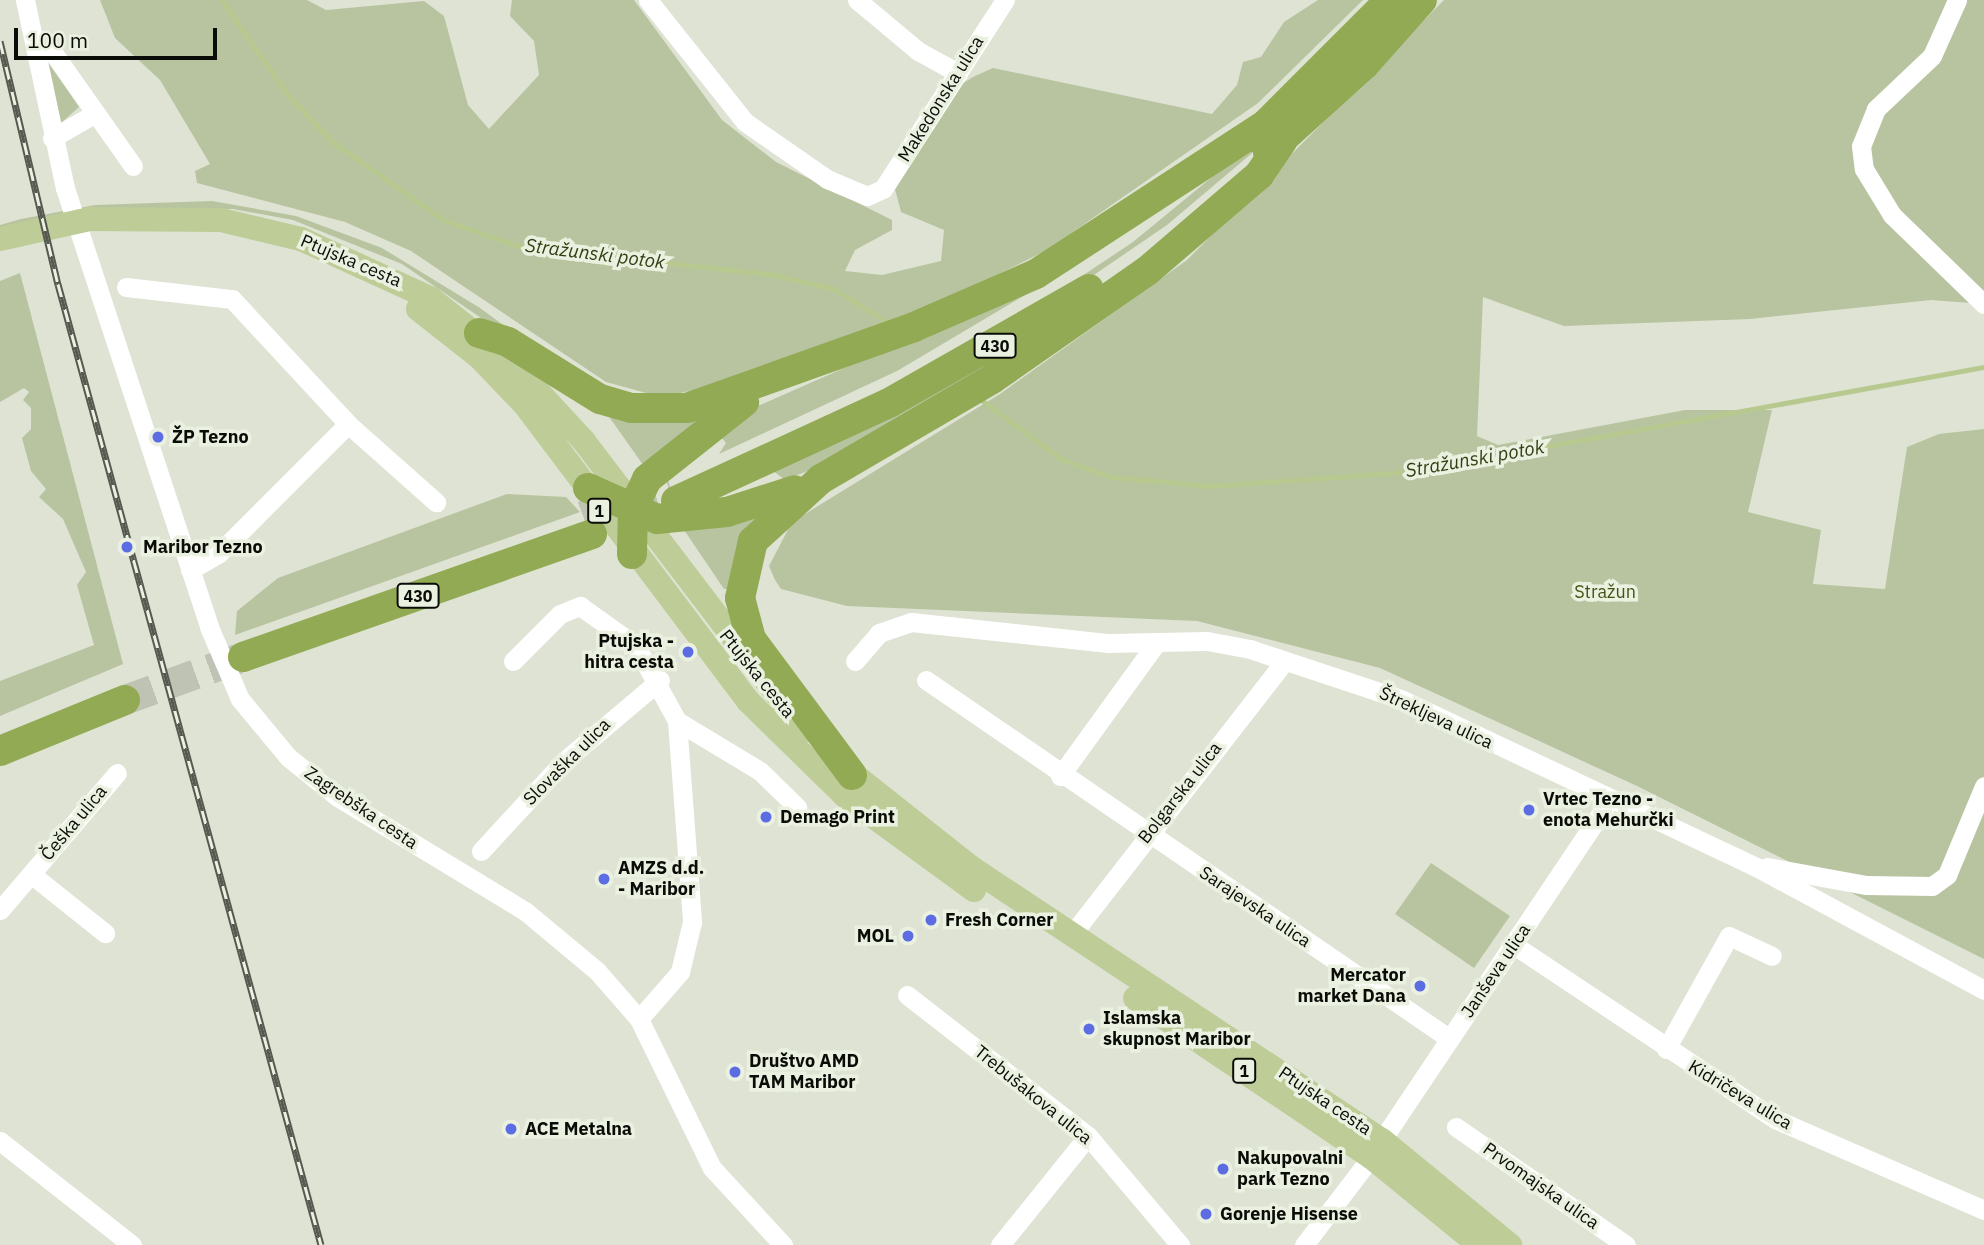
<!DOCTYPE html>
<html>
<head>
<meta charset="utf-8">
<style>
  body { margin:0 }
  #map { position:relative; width:1984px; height:1245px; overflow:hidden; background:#dee3d3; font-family:"IBM Plex Sans",sans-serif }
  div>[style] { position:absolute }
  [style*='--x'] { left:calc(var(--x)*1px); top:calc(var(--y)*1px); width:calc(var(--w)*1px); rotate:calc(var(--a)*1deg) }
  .green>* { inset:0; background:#b8c4a0 }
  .stream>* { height:4.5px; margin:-2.25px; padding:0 2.25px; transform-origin:2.25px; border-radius:2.25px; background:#b7c98f }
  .highway-tunnel>* { height:30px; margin-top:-15px; transform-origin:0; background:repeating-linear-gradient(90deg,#bec3b4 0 30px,transparent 0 45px) }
  .minor>* { height:19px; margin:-9.5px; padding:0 9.5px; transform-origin:9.5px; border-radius:9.5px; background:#fff }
  .major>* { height:24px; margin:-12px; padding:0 12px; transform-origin:12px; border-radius:12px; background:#becc98 }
  .highway>* { height:30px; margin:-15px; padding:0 15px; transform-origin:15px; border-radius:15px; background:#92aa54 }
  .rail>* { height:7px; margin-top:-3.5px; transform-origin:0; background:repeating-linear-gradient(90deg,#ebf1e0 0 13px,#565950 0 26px); box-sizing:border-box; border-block:2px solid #565950 }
  .dots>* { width:19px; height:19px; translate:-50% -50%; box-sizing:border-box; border:4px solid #ebf1e0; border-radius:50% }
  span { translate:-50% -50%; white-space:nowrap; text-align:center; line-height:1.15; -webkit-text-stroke:7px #ebf1e0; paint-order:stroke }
  .shield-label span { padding:2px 5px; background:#ebf1e0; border:2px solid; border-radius:5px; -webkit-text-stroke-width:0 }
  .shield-label { font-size:16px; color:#0a0c07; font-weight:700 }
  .street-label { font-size:18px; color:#0a0c07 }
  .poi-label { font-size:18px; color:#0a0c07; font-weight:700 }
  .left { translate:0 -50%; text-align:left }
  .right { translate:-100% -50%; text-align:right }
  .park-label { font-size:18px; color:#445415 }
  .water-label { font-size:19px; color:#333e13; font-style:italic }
  .scale { position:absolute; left:14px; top:28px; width:203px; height:32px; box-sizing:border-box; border:4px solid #0a0c07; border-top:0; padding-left:9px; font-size:21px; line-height:24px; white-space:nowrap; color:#0a0c07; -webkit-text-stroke:5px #ebf1e0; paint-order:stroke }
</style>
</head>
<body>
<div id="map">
  <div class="green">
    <i style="clip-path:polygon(100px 0,307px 0,326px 10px,424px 1px,444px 16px,468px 105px,489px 129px,539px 75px,534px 41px,510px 16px,512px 0,634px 0,722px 120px,776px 162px,892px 220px,892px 230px,855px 250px,845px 271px,882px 275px,941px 261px,944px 230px,901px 212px,895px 189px,962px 84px,973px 77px,993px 68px,1212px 114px,1237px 85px,1243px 62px,1261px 57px,1284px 22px,1318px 0,1363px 0,1258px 103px,1047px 250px,961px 293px,728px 383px,661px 397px,606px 382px,411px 251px,345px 222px,197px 183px,195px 171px,210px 164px,160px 80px,115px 38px)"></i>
    <i style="clip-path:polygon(1444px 0,1984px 0,1984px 304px,1931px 300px,1750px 319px,1564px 326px,1483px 297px,1477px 436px,1498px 445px,1685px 410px,1772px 410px,1748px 512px,1821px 530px,1813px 584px,1885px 589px,1907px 447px,1939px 434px,1984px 429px,1984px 959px,1637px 786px,1380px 668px,1197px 621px,847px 606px,781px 589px,775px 580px,769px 566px,792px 522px,1000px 394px,1187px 260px)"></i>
    <i style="clip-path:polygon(46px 59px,79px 107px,61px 123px)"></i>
    <i style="clip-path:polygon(1296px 108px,1289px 122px,1167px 225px,1050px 305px,1046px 300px,1133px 242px)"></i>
    <i style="clip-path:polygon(212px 201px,296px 216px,382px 248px,480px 308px,533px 347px,531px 352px,402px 264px,293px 220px,233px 209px,135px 209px,0 231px,0 225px,21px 219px,95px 205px)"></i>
    <i style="clip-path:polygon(1071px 268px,897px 371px,719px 454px,726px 443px,717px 432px,751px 409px)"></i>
    <i style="clip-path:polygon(20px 273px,123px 664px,0 716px,0 681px,94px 645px,77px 585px,86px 572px,63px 519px,39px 497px,46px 489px,31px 471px,22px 438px,31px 429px,31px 408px,23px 400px,29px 392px,24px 388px,0 402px,0 281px)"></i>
    <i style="clip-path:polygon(1030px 340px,840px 458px,785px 480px,772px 470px)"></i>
    <i style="clip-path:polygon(600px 404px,716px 408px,646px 469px)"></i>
    <i style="clip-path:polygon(507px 494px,566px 497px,580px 512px,235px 635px,237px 611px,278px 578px)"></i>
    <i style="clip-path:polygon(777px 505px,739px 589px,724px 589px,682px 527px)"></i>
    <i style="clip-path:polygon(1431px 863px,1510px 916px,1474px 968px,1395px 914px)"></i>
  </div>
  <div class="stream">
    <i style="--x:222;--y:0;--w:116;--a:55.2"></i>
    <i style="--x:288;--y:95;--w:65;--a:46.2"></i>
    <i style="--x:333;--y:142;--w:136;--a:35.1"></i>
    <i style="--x:444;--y:220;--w:78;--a:19.4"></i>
    <i style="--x:518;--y:246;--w:259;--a:6.4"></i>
    <i style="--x:775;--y:275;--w:61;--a:13.3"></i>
    <i style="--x:834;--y:289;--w:62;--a:31.9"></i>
    <i style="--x:983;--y:401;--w:97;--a:36.6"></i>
    <i style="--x:1061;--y:459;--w:53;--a:19.8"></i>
    <i style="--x:1111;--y:477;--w:100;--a:5.1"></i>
    <i style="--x:1211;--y:486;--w:195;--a:-4.1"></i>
    <i style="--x:1405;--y:472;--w:588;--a:-10.28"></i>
  </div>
  <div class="highway-tunnel">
    <i style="--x:583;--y:516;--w:92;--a:-21"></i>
    <i style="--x:125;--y:700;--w:126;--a:-20"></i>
  </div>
  <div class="minor">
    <i style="--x:25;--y:0;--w:192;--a:78"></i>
    <i style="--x:65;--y:188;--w:462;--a:71.8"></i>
    <i style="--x:209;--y:627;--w:78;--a:66.7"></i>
    <i style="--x:240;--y:699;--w:75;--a:50.4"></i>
    <i style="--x:288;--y:757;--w:65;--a:38.8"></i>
    <i style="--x:339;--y:798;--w:218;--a:31.3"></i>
    <i style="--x:525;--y:911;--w:94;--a:39.8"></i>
    <i style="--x:597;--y:971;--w:64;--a:48.8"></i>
    <i style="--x:639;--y:1019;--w:166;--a:63.9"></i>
    <i style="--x:712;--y:1168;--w:105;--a:47.3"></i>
    <i style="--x:648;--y:0;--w:156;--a:51.5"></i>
    <i style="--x:745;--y:122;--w:100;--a:34.8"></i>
    <i style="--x:827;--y:179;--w:43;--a:23"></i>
    <i style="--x:867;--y:196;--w:17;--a:-24"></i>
    <i style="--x:883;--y:189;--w:225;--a:-57.2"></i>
    <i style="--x:857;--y:0;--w:80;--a:39.9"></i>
    <i style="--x:918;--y:51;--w:46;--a:28.8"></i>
    <i style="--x:1957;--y:0;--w:61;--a:114.1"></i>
    <i style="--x:1932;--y:56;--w:77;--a:136.6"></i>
    <i style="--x:1876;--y:109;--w:40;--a:112"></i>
    <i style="--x:1861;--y:146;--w:23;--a:83"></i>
    <i style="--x:1864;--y:169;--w:54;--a:58.7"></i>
    <i style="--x:1892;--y:215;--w:128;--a:44.1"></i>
    <i style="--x:54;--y:54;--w:137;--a:54.8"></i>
    <i style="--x:52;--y:138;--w:48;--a:-29.7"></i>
    <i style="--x:126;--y:287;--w:107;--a:6.5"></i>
    <i style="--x:232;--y:299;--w:171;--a:47.1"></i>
    <i style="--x:348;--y:424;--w:118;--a:41.6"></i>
    <i style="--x:190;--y:570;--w:34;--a:-30"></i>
    <i style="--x:219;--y:553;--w:182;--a:-45"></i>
    <i style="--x:513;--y:661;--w:66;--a:-45"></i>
    <i style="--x:560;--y:614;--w:22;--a:-22"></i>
    <i style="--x:580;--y:606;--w:69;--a:35.5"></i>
    <i style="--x:636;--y:646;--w:85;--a:61.3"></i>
    <i style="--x:677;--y:721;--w:202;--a:85.7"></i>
    <i style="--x:692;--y:922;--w:51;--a:103.5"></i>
    <i style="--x:680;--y:972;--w:62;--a:131.1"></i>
    <i style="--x:855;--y:661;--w:37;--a:-49"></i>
    <i style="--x:879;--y:633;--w:34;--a:-19"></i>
    <i style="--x:911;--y:622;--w:199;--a:6.1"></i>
    <i style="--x:1109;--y:643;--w:98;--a:-1.2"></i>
    <i style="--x:1207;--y:641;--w:44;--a:10.5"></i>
    <i style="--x:1250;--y:649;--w:161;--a:18.4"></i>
    <i style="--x:1403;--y:700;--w:391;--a:25.3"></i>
    <i style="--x:1756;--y:867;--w:259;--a:28.3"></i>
    <i style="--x:926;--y:680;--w:635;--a:34.42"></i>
    <i style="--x:677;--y:721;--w:97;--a:31.1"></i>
    <i style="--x:760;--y:771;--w:52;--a:44.2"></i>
    <i style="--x:1060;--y:776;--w:165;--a:-54.1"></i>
    <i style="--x:481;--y:851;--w:121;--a:-47.3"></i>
    <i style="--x:563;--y:762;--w:127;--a:-40.2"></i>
    <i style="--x:1767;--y:867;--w:101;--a:10.3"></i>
    <i style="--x:1866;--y:885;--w:66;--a:0.9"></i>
    <i style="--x:1932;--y:886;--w:19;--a:-36"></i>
    <i style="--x:1947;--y:875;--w:96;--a:-67.4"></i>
    <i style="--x:31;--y:874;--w:95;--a:38.6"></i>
    <i style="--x:0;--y:910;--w:180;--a:-49.5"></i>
    <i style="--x:1080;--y:924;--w:331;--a:-52.1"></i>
    <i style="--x:1514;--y:945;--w:314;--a:33.7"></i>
    <i style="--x:1775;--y:1119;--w:228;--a:23.5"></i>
    <i style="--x:907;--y:995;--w:229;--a:37.9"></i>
    <i style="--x:1088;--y:1136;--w:143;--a:49.8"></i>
    <i style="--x:1666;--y:1049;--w:129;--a:-60.9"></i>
    <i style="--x:1729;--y:936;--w:47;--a:24.9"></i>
    <i style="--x:1456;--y:1127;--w:207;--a:34.8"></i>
    <i style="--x:1382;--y:1140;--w:408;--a:-56.2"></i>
    <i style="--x:0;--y:1141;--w:168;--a:38.2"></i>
    <i style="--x:1000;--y:1245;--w:140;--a:-51.1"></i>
    <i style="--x:1304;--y:1245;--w:111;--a:-52.7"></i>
  </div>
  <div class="major">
    <i style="--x:0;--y:239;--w:92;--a:-12.5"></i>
    <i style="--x:90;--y:219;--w:131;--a:0.4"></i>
    <i style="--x:221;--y:220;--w:82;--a:13.4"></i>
    <i style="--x:301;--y:239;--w:142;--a:24.6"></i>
    <i style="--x:430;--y:298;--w:102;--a:38.2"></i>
    <i style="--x:510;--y:361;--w:108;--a:47.3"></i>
    <i style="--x:583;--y:440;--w:365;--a:52.7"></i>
    <i style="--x:418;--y:309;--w:78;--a:38.2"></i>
    <i style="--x:479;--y:357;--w:66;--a:46.2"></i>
    <i style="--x:525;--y:405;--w:371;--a:53"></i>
    <i style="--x:748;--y:701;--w:134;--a:44.4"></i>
    <i style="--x:844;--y:795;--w:161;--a:36.2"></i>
    <i style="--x:838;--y:762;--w:167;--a:38.4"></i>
    <i style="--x:969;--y:866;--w:496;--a:33.6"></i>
    <i style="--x:1382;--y:1140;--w:166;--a:39.4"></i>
    <i style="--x:1135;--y:998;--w:285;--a:34"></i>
    <i style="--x:1371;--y:1157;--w:139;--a:39.2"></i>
  </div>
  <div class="highway">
    <i style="--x:1253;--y:137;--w:194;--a:-45"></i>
    <i style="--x:1268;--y:152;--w:130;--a:-42.2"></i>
    <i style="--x:1364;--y:65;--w:87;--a:-48.3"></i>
    <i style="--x:479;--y:333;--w:30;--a:17"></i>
    <i style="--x:508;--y:342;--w:108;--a:31.8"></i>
    <i style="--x:600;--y:399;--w:32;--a:16"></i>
    <i style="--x:631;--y:408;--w:56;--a:0"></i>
    <i style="--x:687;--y:408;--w:241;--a:-19.6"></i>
    <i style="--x:914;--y:327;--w:133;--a:-23.5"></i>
    <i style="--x:1036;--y:274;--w:277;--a:-33.1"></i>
    <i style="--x:588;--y:488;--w:76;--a:24.2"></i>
    <i style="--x:657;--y:519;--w:70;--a:-5.7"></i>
    <i style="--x:727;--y:512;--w:71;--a:-17.9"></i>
    <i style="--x:676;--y:501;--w:234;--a:-24.7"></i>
    <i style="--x:889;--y:403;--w:230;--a:-29.7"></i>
    <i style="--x:632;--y:554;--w:46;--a:-88.8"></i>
    <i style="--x:633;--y:508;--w:32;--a:-64"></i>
    <i style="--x:647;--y:479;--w:124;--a:-38.4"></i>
    <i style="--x:243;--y:657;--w:370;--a:-19.4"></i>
    <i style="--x:0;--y:751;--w:135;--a:-22.2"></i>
    <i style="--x:852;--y:775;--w:169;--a:-126.6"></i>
    <i style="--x:751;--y:639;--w:42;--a:-105"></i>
    <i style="--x:740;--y:598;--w:58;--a:-77.2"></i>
    <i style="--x:753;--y:541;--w:92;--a:-42.4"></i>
    <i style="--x:821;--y:479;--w:198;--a:-30.3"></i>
    <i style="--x:992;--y:379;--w:189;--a:-34.9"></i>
    <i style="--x:1147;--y:271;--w:148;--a:-40.6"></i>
    <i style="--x:1259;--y:175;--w:42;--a:-55.6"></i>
  </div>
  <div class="rail">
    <i style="--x:0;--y:41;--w:250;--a:76.6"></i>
    <i style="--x:58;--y:284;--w:996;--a:74.69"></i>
  </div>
  <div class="dots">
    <i style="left:158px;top:437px;background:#5c6de4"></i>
    <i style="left:127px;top:547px;background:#5c6de4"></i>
    <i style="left:688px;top:652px;background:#5c6de4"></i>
    <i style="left:1529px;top:810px;background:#5c6de4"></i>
    <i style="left:766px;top:817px;background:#5c6de4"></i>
    <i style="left:604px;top:879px;background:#5c6de4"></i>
    <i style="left:931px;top:920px;background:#5c6de4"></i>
    <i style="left:908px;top:936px;background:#5c6de4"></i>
    <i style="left:1420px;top:986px;background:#5c6de4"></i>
    <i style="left:1089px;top:1029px;background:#5c6de4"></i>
    <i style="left:735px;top:1072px;background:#5c6de4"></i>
    <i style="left:511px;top:1129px;background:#5c6de4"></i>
    <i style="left:1223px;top:1169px;background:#5c6de4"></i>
    <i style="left:1206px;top:1214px;background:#5c6de4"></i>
  </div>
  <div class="shield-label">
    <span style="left:995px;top:346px">430</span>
    <span style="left:599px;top:511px">1</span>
    <span style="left:418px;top:596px">430</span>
    <span style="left:1244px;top:1071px">1</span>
  </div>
  <div class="street-label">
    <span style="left:941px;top:99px;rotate:-58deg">Makedonska ulica</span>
    <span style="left:351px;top:261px;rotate:23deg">Ptujska cesta</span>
    <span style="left:757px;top:674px;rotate:51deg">Ptujska cesta</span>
    <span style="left:1436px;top:718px;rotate:25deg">Štrekljeva ulica</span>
    <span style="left:567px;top:762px;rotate:-45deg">Slovaška ulica</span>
    <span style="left:1180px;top:793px;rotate:-52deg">Bolgarska ulica</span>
    <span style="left:361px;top:808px;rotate:34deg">Zagrebška cesta</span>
    <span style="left:74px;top:823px;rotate:-50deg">Češka ulica</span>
    <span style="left:1255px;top:907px;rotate:34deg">Sarajevska ulica</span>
    <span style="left:1496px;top:971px;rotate:-56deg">Janševa ulica</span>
    <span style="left:1033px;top:1095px;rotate:39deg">Trebušakova ulica</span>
    <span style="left:1740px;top:1095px;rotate:31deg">Kidričeva ulica</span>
    <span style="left:1325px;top:1101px;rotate:34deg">Ptujska cesta</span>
    <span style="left:1541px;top:1186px;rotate:35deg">Prvomajska ulica</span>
  </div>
  <div class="poi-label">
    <span class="left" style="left:172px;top:437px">ŽP Tezno</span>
    <span class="left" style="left:143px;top:547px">Maribor Tezno</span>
    <span class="right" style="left:674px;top:652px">Ptujska -<br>hitra cesta</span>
    <span class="left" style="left:1543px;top:810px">Vrtec Tezno -<br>enota Mehurčki</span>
    <span class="left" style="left:780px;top:817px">Demago Print</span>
    <span class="left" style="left:618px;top:879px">AMZS d.d.<br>- Maribor</span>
    <span class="left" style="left:945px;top:920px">Fresh Corner</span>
    <span class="right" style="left:894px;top:936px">MOL</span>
    <span class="right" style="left:1406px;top:986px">Mercator<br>market Dana</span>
    <span class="left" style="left:1103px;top:1029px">Islamska<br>skupnost Maribor</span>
    <span class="left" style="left:749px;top:1072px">Društvo AMD<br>TAM Maribor</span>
    <span class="left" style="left:525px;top:1129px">ACE Metalna</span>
    <span class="left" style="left:1237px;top:1169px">Nakupovalni<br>park Tezno</span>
    <span class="left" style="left:1220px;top:1214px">Gorenje Hisense</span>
  </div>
  <div class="park-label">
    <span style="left:1605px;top:592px">Stražun</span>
  </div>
  <div class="water-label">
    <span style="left:595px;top:254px;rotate:7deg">Stražunski potok</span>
    <span style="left:1475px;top:459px;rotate:-10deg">Stražunski potok</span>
  </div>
  <div class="scale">100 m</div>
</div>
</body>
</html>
